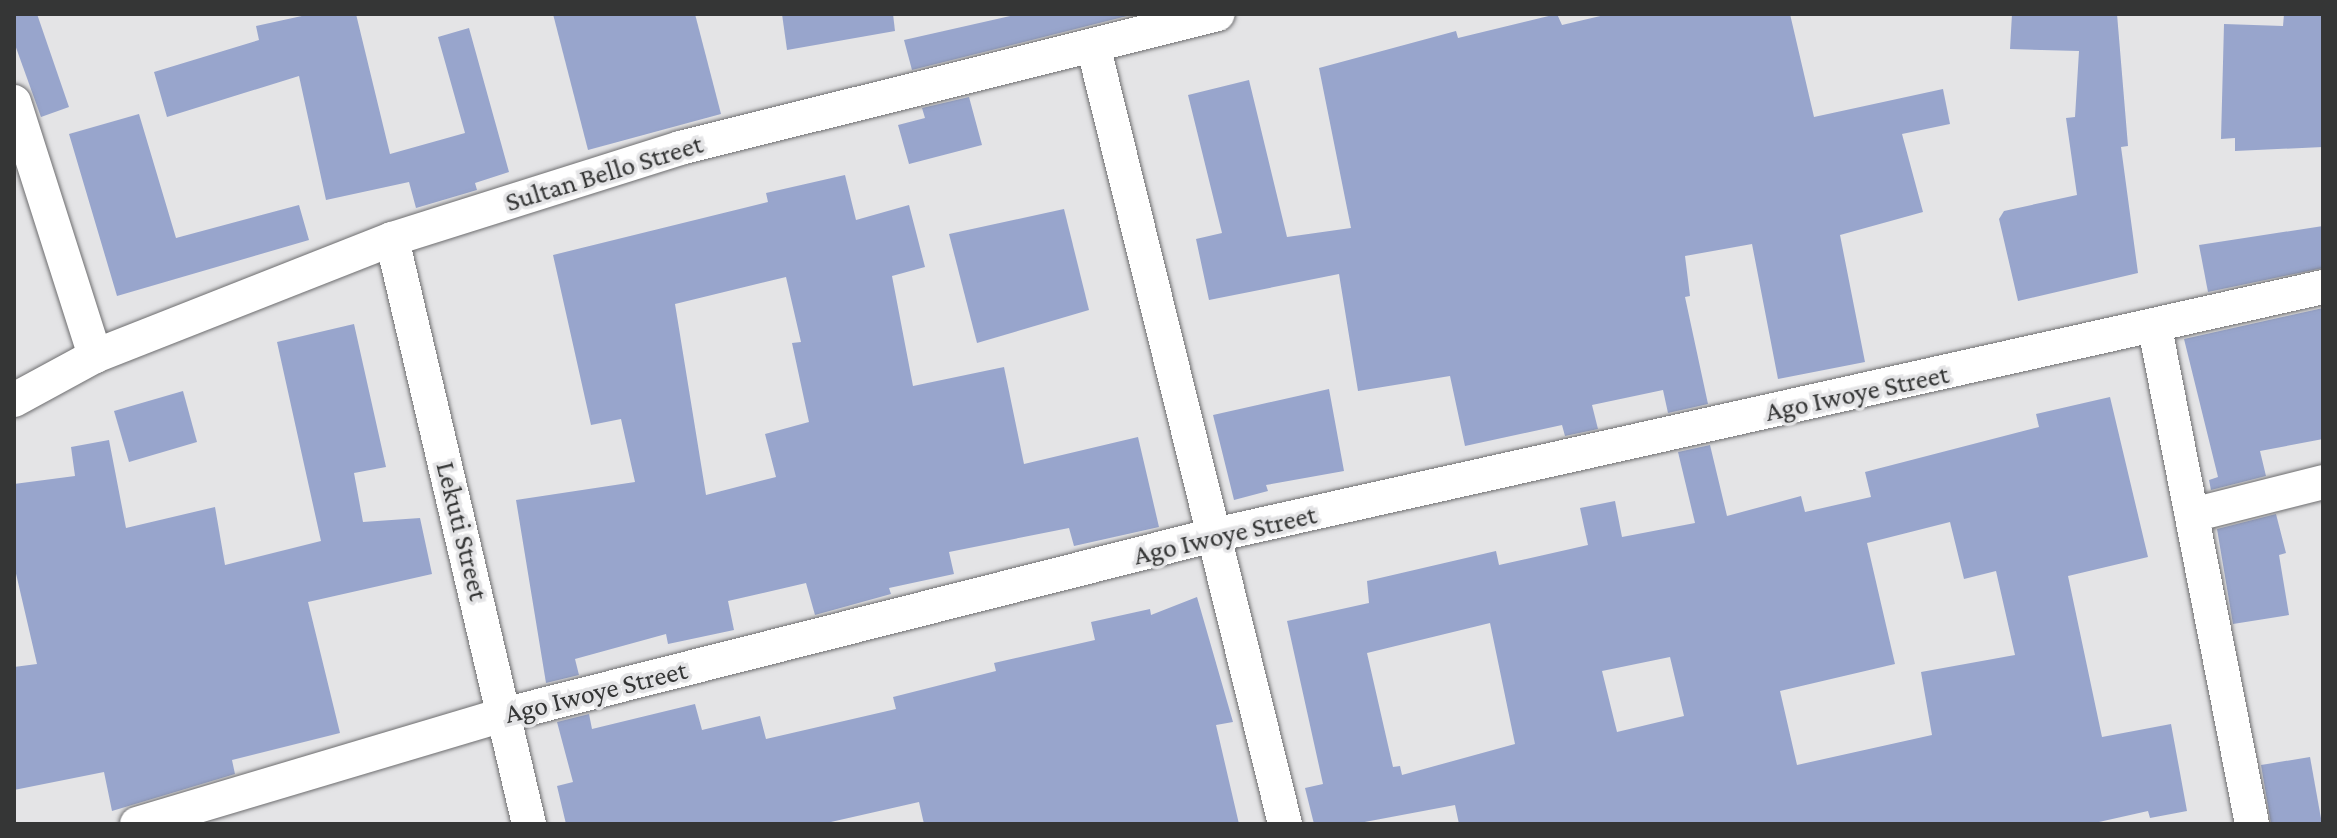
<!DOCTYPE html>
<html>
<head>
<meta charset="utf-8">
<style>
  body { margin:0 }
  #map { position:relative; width:2337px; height:838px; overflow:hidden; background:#e4e4e6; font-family:"Crimson Pro",serif }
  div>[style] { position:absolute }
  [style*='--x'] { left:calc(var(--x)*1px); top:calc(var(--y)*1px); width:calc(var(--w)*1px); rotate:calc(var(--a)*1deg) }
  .building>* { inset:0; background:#98a5cc }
  .roads { filter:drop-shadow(0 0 2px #6d6d6f) drop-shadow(0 0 2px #6d6d6f) }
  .minor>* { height:34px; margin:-17px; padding:0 17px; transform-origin:17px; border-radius:17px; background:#fff }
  span { translate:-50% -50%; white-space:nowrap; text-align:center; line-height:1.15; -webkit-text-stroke:7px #e4e4e6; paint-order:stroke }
  .street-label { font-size:28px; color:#353636 }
  .frame { position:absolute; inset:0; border:16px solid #353636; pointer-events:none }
</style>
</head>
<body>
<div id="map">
  <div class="building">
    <i style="clip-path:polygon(14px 14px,37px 14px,69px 107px,41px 117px,14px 42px)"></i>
    <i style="clip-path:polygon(311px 14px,356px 14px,390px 154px,465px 133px,438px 37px,469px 28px,509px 172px,475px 183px,477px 190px,416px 208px,409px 182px,326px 200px,299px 76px,167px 117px,154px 72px,259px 40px,256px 26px)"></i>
    <i style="clip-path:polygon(553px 14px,695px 14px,721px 114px,588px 150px)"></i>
    <i style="clip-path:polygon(782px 14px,893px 14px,895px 31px,787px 50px)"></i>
    <i style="clip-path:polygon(1019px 14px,1135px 14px,912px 70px,904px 40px)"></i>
    <i style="clip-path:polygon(1557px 14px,1562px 25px,1609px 14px,1790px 14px,1814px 117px,1943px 89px,1950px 124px,1902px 134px,1923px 212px,1840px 235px,1865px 362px,1778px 379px,1752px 244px,1685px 256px,1690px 296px,1685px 297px,1708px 404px,1668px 413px,1663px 390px,1592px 405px,1598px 429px,1565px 436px,1562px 425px,1465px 446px,1450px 376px,1358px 391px,1339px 274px,1209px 300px,1196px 239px,1222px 233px,1188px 95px,1249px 80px,1287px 237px,1351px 228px,1319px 68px,1456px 31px,1458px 38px)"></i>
    <i style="clip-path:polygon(2012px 14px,2117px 14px,2128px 146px,2121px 147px,2138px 273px,2018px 301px,1999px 219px,2004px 211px,2077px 195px,2066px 118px,2075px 117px,2079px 51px,2010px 49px)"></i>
    <i style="clip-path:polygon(2284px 14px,2323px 14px,2323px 147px,2235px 151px,2235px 138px,2221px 139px,2224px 24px,2283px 26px)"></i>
    <i style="clip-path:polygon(969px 97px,982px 145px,909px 164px,898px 125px,925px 118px,922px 108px)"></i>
    <i style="clip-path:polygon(139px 114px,176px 238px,299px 205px,309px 240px,117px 296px,69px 134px)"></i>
    <i style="clip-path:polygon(evenodd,845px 175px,856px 220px,909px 205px,925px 267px,892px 276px,913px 386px,1004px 367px,1024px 464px,1138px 437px,1159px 527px,1074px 546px,1069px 528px,949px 552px,954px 574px,889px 588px,891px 594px,815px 615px,806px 583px,728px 601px,734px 630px,668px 644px,666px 634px,575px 659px,579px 675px,546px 683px,516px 500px,635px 482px,621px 419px,591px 425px,553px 255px,768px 202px,766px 193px,845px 175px,786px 277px,801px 342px,792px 343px,809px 422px,765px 434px,776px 477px,706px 495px,675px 304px,786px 277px)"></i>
    <i style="clip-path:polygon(1064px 209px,1089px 310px,977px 343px,949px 234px)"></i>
    <i style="clip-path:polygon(2323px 226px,2323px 268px,2208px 292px,2199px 245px)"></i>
    <i style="clip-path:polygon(2323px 308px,2323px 439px,2260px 451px,2266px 476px,2211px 490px,2209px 480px,2218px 477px,2184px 339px)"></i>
    <i style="clip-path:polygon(354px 324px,386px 467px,354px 473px,363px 522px,420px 518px,432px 574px,308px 602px,340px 733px,232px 760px,235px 774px,112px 811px,104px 772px,14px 790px,14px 667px,37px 664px,14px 565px,14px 484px,75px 476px,71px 447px,109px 440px,126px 528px,215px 507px,225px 565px,321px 541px,277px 342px)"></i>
    <i style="clip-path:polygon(1329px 389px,1344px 471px,1266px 485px,1268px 491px,1234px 500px,1213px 415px)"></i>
    <i style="clip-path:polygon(183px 391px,197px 442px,129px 462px,114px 411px)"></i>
    <i style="clip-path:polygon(evenodd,2110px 397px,2148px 557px,2068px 576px,2102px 737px,2171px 724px,2187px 811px,2150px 818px,2148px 811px,2090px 824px,1459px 824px,1455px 805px,1354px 824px,1314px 824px,1305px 788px,1323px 784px,1287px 621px,1369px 603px,1367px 581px,1496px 551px,1499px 565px,1588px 545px,1580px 508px,1615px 501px,1622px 537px,1695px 523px,1678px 452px,1710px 445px,1727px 516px,1801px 496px,1805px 512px,1871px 497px,1865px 472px,2039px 427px,2036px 414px,2110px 397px,1950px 522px,1964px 579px,1996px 571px,2015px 655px,1921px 672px,1932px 735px,1797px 765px,1780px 691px,1895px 664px,1867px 543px,1950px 522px,2110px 397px,1490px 623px,1515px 744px,1402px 775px,1400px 766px,1393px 767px,1367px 653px,1490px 623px,2110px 397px,1670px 657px,1684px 716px,1617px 732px,1602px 671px,1670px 657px)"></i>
    <i style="clip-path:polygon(2276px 514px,2286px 553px,2279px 555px,2289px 615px,2233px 624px,2217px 529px)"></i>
    <i style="clip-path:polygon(1197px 597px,1233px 722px,1216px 725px,1239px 824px,924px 824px,919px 802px,822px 824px,566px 824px,557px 786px,573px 782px,557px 722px,589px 714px,592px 729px,695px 704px,702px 730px,760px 716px,766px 739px,896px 709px,893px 697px,996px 671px,994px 663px,1095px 640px,1091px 622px,1150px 609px,1151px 615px)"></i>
    <i style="clip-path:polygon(2310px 757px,2322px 824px,2271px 824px,2261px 765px)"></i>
  </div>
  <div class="roads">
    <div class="minor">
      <i style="--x:1093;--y:45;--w:802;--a:76.15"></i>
      <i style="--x:14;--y:102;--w:267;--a:72.3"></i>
      <i style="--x:392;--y:239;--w:601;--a:76.82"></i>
      <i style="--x:2155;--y:328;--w:505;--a:78.93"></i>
      <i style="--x:14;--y:400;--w:92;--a:-28.5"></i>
      <i style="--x:95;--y:356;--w:319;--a:-21.5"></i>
      <i style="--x:392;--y:239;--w:302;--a:-17.5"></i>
      <i style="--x:680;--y:148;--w:554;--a:-13.99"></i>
      <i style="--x:2192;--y:515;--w:135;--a:-14.1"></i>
      <i style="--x:137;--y:824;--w:386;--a:-16.6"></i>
      <i style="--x:507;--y:714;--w:725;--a:-14.21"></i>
      <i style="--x:1210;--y:536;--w:1141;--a:-12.61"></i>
    </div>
  </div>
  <div class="street-label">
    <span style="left:604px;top:173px;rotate:-17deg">Sultan Bello Street</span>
    <span style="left:1857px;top:393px;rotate:-12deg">Ago Iwoye Street</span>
    <span style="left:462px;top:531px;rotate:76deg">Lekuti Street</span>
    <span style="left:1225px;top:535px;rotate:-13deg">Ago Iwoye Street</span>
    <span style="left:596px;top:692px;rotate:-14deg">Ago Iwoye Street</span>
  </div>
  <div class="frame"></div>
</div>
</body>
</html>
